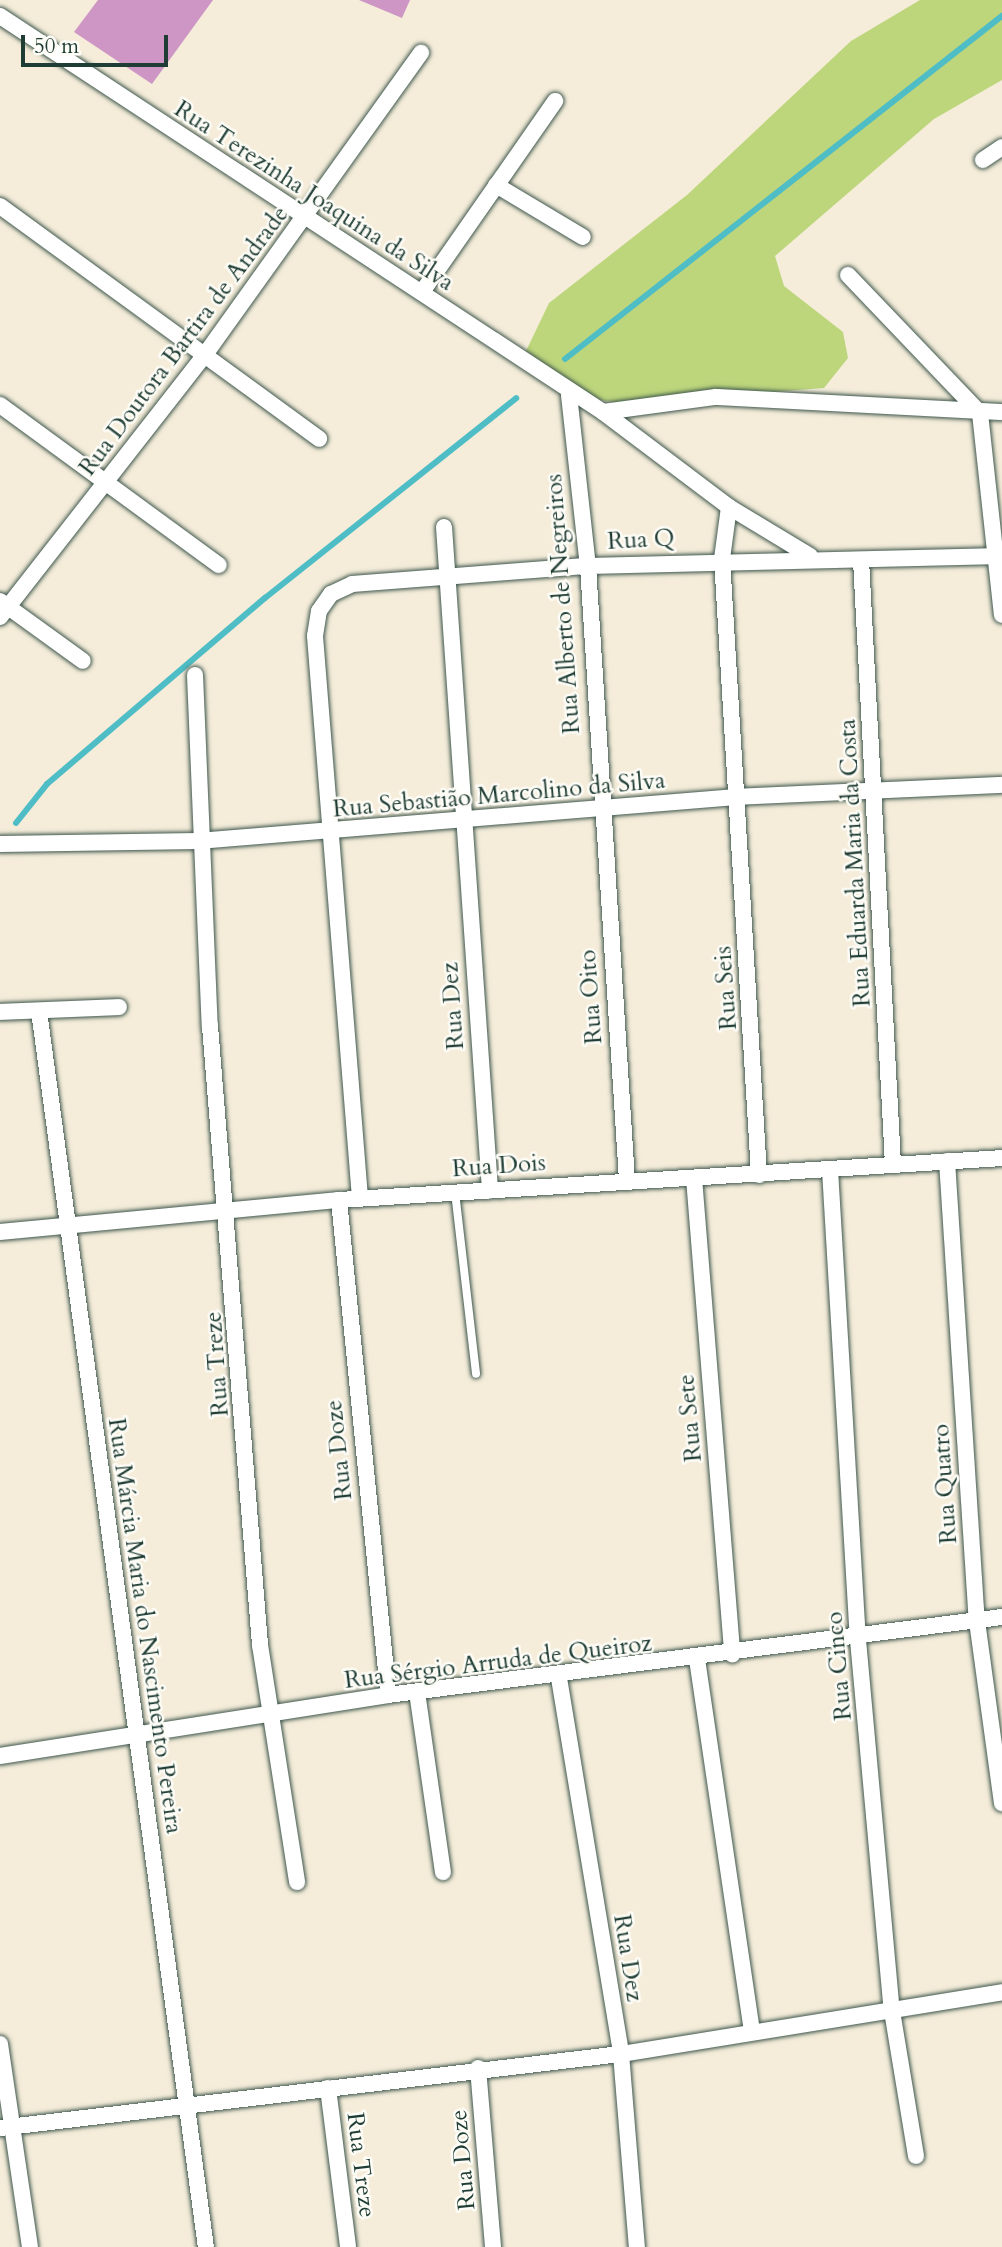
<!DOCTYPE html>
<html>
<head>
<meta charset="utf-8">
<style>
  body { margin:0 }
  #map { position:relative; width:1002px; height:2247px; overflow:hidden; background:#f5edda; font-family:Cardo,serif }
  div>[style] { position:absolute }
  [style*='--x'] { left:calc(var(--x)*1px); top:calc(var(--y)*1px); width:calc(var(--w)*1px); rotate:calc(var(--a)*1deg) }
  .green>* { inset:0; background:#bdd67c }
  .stream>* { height:6px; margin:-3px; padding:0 3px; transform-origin:3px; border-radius:3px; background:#4fbdc6 }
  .building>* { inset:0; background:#cd96c4 }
  .roads { filter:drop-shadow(0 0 2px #3f574d) drop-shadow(0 0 2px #3f574d) }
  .lane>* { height:8px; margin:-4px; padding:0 4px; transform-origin:4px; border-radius:4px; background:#fff }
  .street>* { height:16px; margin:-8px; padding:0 8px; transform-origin:8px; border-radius:8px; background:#fff }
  span { translate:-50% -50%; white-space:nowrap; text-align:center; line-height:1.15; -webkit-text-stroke:5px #fdfcf7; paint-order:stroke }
  .street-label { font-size:24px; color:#1f3d34 }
  .scale { position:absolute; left:21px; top:35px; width:147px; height:32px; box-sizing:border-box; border:4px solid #1f3d34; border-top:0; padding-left:9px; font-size:21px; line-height:24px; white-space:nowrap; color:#1f3d34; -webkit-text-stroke:5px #fdfcf7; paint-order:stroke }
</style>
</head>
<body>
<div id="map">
  <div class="green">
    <i style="clip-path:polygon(920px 0,1002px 0,1002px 80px,934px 119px,775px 256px,784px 286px,843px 332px,848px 358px,824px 388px,623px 403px,591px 399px,526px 351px,549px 303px,687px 195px,851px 41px)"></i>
  </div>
  <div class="stream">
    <i style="--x:565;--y:359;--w:556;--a:-38.13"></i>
    <i style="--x:16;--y:823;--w:50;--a:-51.5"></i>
    <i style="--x:47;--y:784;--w:287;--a:-40.5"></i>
    <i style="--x:265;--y:598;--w:321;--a:-38.5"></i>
  </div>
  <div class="building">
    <i style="clip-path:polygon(98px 0,213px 0,152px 84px,74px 32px)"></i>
    <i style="clip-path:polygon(359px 0,410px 0,402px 18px)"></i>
  </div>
  <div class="roads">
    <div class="lane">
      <i style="--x:455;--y:1192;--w:183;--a:83.4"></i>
    </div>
    <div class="street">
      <i style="--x:0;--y:16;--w:721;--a:33.29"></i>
      <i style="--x:603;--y:412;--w:158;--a:37"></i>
      <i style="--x:729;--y:507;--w:95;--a:31.2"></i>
      <i style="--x:983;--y:160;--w:23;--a:-34"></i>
      <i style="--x:496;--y:185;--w:101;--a:30.9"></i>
      <i style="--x:0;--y:206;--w:395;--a:36.1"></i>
      <i style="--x:848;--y:275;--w:191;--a:46.3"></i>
      <i style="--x:980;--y:413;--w:203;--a:83.8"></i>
      <i style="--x:422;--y:292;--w:233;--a:-55.1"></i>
      <i style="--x:569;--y:395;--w:172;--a:83.7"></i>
      <i style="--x:588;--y:566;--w:616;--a:86.37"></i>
      <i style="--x:0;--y:405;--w:271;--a:36.2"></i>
      <i style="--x:603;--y:412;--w:114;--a:-7.6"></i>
      <i style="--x:716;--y:397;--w:286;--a:3"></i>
      <i style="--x:729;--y:507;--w:52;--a:97.7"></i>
      <i style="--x:722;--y:559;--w:617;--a:86.56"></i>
      <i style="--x:444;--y:527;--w:665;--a:86.03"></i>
      <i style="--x:861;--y:560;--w:605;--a:86.97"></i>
      <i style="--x:0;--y:601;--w:102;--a:35.9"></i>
      <i style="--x:0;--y:617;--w:331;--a:-52"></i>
      <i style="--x:204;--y:356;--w:373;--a:-54.4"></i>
      <i style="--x:195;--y:675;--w:351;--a:87.6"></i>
      <i style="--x:210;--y:1026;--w:621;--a:85.38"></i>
      <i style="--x:260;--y:1645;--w:240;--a:81.1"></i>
      <i style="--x:0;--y:844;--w:198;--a:-0.9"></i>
      <i style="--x:198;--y:841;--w:540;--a:-4.68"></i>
      <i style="--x:736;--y:797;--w:266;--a:-2.6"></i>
      <i style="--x:39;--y:1011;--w:1247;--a:82.31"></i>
      <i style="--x:0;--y:1012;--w:119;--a:-2.4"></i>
      <i style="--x:947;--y:1161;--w:461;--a:86.3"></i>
      <i style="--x:977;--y:1621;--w:184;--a:82.2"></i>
      <i style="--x:830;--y:1170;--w:471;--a:86.6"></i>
      <i style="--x:858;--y:1640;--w:373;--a:84.8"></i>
      <i style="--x:892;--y:2011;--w:147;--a:80.6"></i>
      <i style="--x:694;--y:1178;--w:478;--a:85.4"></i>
      <i style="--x:360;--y:1198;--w:564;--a:-94.58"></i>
      <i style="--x:315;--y:636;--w:25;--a:-81"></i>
      <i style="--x:319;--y:611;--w:21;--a:-55"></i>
      <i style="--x:331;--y:594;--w:23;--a:-25"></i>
      <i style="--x:352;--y:584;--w:237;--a:-4.4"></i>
      <i style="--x:588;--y:566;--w:414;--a:-1.4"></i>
      <i style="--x:339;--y:1200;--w:497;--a:84.3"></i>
      <i style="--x:0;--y:1232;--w:341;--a:-5.4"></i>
      <i style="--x:339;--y:1200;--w:664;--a:-3.62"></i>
      <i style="--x:697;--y:1659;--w:375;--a:81.6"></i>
      <i style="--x:559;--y:1678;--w:381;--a:80.6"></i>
      <i style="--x:621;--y:2054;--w:194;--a:85.3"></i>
      <i style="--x:417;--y:1692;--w:182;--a:81.8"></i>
      <i style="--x:0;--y:1756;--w:393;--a:-8.9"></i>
      <i style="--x:388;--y:1695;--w:619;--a:-7.24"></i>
      <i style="--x:0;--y:2044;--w:205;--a:81.6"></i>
      <i style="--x:478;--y:2068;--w:180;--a:85.2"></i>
      <i style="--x:328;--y:2088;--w:160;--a:82.8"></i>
      <i style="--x:0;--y:2128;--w:625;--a:-6.8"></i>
      <i style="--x:621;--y:2054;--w:386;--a:-9.2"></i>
    </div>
  </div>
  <div class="street-label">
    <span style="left:314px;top:196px;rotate:33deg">Rua Terezinha Joaquina da Silva</span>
    <span style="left:184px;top:341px;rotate:-53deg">Rua Doutora Bartira de Andrade</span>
    <span style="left:641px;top:540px;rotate:-3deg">Rua Q</span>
    <span style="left:563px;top:604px;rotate:-94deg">Rua Alberto de Negreiros</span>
    <span style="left:499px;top:795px;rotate:-5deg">Rua Sebastião Marcolino da Silva</span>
    <span style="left:855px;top:863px;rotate:-93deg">Rua Eduarda Maria da Costa</span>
    <span style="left:726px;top:988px;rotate:-94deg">Rua Seis</span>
    <span style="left:591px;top:997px;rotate:-94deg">Rua Oito</span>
    <span style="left:453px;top:1006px;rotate:-94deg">Rua Dez</span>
    <span style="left:499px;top:1166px;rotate:-4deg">Rua Dois</span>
    <span style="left:217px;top:1364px;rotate:-94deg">Rua Treze</span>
    <span style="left:690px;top:1418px;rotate:-95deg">Rua Sete</span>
    <span style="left:339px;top:1450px;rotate:-96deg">Rua Doze</span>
    <span style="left:945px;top:1484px;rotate:-94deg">Rua Quatro</span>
    <span style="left:145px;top:1626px;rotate:82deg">Rua Márcia Maria do Nascimento Pereira</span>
    <span style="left:498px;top:1662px;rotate:-7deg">Rua Sérgio Arruda de Queiroz</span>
    <span style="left:839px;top:1666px;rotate:-95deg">Rua Cinco</span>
    <span style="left:628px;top:1958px;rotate:81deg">Rua Dez</span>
    <span style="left:463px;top:2160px;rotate:-95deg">Rua Doze</span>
    <span style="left:361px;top:2165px;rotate:83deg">Rua Treze</span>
  </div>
  <div class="scale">50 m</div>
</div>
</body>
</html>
